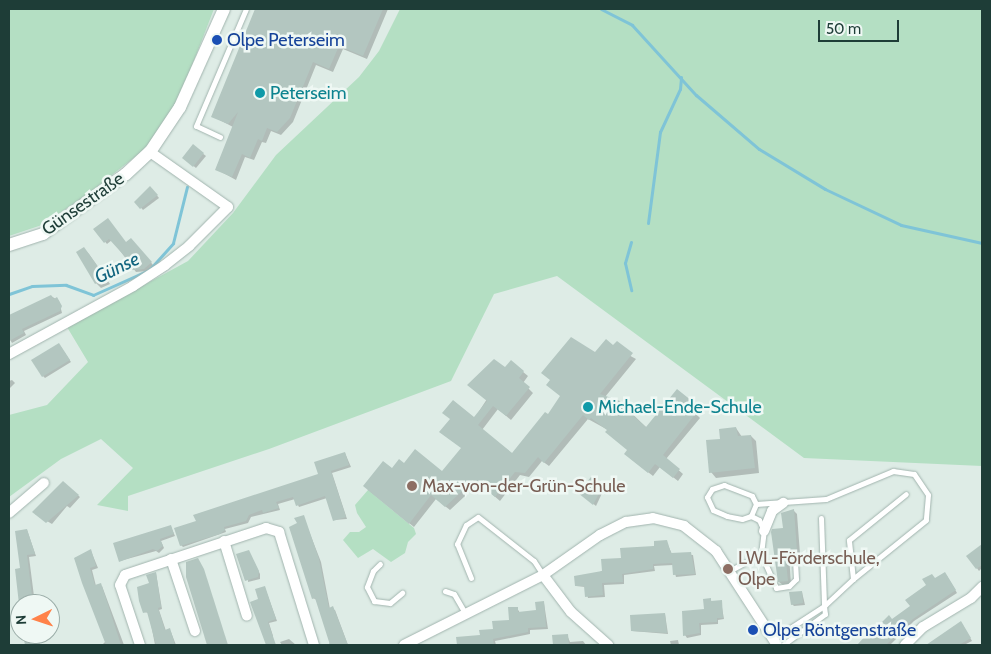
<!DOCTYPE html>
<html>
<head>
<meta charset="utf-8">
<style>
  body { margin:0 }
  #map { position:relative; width:991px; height:654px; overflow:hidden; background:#deece6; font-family:Cabin,sans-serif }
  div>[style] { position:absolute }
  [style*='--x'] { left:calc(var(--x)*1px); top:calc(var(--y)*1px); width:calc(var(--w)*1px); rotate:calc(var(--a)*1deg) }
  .green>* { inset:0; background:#b4dfc3 }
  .shadow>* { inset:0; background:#0003 }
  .stream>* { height:3px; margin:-1.5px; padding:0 1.5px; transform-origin:1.5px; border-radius:1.5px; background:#7fc4d7 }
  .building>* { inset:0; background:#b3c6c0 }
  .roads { filter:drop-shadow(0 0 1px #a1b4ae) drop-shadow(0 0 1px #a1b4ae) }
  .service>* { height:5px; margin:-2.5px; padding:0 2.5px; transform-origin:2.5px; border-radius:2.5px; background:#fff }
  .minor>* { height:10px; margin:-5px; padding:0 5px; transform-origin:5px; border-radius:5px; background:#fff }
  .tertiary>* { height:12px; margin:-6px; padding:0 6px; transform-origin:6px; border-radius:6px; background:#fff }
  .dots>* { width:14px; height:14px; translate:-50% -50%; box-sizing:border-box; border:2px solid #eff8f4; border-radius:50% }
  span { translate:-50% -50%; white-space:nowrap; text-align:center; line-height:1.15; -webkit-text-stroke:5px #eff8f4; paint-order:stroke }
  .transit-label { font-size:18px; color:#164399 }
  .left { translate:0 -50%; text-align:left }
  .culture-label { font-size:18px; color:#0d838f }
  .street-label { font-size:18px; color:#1e3d37 }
  .education-label { font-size:18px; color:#785e54 }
  .water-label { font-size:19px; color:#12657f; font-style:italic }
  .frame { position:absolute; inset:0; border:10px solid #1e3d37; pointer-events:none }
  .north { position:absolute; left:10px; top:594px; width:50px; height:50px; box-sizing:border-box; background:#eff8f4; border:1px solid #9bada8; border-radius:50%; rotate:266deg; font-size:14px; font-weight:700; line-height:20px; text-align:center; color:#1e3d37 }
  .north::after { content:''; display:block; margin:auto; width:18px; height:22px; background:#ff8249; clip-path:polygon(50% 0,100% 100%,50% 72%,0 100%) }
  .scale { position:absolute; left:818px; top:20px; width:81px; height:22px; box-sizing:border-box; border:2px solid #1e3d37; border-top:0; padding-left:6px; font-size:15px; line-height:18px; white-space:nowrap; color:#1e3d37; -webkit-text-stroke:4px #eff8f4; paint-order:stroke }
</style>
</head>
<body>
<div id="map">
  <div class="green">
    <i style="clip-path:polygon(9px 9px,214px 9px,177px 104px,145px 149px,89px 193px,42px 225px,9px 236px)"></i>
    <i style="clip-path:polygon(400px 9px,982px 9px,982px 466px,804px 458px,557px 276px,494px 294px,451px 381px,269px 449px,128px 496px,128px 511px,97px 505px,133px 468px,101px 439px,61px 459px,9px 497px,9px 415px,47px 405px,88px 362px,67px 327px,188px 261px,233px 213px,276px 155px,359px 77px,379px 51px)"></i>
    <i style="clip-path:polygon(368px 490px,414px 528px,416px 534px,408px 542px,405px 553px,391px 562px,373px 549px,358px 558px,343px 540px,350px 532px,359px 532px,366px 527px,357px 513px,355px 505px)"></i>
  </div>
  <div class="shadow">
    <i style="clip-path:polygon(257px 9px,388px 9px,367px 59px,343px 49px,333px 72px,316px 65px,293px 122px,281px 135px,271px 131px,266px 143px,262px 142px,254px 160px,245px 157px,236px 180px,216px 169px,233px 127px,212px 116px)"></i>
    <i style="clip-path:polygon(193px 146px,206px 156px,196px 168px,184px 158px)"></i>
    <i style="clip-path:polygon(152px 189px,159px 198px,143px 210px,136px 202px)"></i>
    <i style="clip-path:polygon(95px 230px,126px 243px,131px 239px,153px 265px,147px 271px,136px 272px,112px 240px,107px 244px)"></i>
    <i style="clip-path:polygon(84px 249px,89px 254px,110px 284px,101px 288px,96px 283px)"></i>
    <i style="clip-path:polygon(51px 296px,59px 301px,62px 313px,24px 331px,26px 335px,12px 343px,9px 338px,9px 316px)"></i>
    <i style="clip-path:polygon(61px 347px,71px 362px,45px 378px,43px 376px)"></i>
    <i style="clip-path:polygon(614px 347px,636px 359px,605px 397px,620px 402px,647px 428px,677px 391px,696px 407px,693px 411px,700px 418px,666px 459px,683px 474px,678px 481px,660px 467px,653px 476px,630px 458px,629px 450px,608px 430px,588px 419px,549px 466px,542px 461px,529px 477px,520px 475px,500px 501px,479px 483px,450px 510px,436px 499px,414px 527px,368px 490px,392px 470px,404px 464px,442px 473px,462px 448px,440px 432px,474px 419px,511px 362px,528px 376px,523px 383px,533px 393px,511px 420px,498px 409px,482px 430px,513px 454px,548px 416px,595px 353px)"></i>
    <i style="clip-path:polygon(12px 380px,15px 383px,9px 389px,9px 381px)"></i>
    <i style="clip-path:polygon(736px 428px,742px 437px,751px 436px,756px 441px,759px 473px,716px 478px,711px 472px,721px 440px)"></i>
    <i style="clip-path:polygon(345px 453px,351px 467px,332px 473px,347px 519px,334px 520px,327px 498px,299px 507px,295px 499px,278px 504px,280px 510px,251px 517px,248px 523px,225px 529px,226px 532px,183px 547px,181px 545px,197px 522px,195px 515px,319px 475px)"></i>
    <i style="clip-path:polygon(63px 483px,80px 497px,70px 508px,67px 506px,52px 524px,35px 514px)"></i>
    <i style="clip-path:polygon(602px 487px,604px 489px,596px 506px,582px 495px)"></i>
    <i style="clip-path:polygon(793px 510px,797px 514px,800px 554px,789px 555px,791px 584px,783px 585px,779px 582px,784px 529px)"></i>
    <i style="clip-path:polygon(303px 516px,321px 562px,330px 609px,335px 610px,348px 645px,328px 645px,330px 643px,317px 600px,313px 598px,299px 524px)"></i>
    <i style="clip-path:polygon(171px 527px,175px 536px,161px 541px,164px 548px,159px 553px,156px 551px,120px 561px)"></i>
    <i style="clip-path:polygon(27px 530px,36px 556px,29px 557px,35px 604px,21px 604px,16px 570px,22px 570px)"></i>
    <i style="clip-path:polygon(666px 541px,672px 554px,693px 555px,696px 575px,676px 577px,673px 565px,654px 566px,655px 571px,624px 575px,624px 584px,604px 585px,605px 597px,588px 598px,585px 587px,576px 586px,622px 559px)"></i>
    <i style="clip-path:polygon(982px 546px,982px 568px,979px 571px,968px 556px)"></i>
    <i style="clip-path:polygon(91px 551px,98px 568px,92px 570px,96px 586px,102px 586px,124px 645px,102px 645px,106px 641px,75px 558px)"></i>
    <i style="clip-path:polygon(249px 552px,260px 574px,260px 579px,248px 582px)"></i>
    <i style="clip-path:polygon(156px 573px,162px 609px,159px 610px,166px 631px,171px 632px,176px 645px,155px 645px,149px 613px,144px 612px)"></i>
    <i style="clip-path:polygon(947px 576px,957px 593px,914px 621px,890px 645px,858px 645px,869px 634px,873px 638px,911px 606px,935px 579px)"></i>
    <i style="clip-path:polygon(265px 588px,277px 621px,269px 623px,273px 636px,266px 638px,260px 599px)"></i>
    <i style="clip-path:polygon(802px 592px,805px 605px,794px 606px,792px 604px)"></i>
    <i style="clip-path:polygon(704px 600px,721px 602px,724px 619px,718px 620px,718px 624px,701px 625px,701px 635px,687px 638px,685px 635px,705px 611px)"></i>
    <i style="clip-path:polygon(544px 603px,548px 629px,530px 630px,530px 634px,495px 641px,496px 645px,458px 645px,457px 638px,481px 636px,511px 621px,517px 608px,520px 613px,537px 611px)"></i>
    <i style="clip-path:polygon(665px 614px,668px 634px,632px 631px)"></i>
    <i style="clip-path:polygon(961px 622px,972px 641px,964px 645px,928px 645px)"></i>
    <i style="clip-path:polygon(25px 634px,37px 634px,40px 645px,27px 645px)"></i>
    <i style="clip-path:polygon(567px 635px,570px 642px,583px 641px,586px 645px,554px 645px,553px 636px)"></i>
    <i style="clip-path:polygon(289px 639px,296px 645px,282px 645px,280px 642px)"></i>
    <i style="clip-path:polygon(670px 641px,678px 640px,679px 645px,671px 645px)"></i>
  </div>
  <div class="stream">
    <i style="--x:601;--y:9;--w:35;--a:27"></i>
    <i style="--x:632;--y:25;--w:95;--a:47.6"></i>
    <i style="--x:696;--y:95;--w:83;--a:40.6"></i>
    <i style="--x:759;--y:149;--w:77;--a:31.2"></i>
    <i style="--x:825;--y:189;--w:84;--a:25.3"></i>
    <i style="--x:901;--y:225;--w:83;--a:12.5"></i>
    <i style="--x:648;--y:223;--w:92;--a:-82.5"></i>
    <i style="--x:660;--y:132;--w:47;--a:-65.1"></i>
    <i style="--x:680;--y:89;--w:12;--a:-85"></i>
    <i style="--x:631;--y:242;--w:22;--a:106"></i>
    <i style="--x:625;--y:263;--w:28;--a:77"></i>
    <i style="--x:9;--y:294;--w:24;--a:-19"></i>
    <i style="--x:32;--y:286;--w:34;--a:-2"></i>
    <i style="--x:66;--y:285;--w:29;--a:20"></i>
    <i style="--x:93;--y:295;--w:61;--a:-24.1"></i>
    <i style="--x:149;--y:270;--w:36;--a:-48"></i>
    <i style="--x:173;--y:243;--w:58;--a:-76"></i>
  </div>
  <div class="building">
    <i style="clip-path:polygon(255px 9px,383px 9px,363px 56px,339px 46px,329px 69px,313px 62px,290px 118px,277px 132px,267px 128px,262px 141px,258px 139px,250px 158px,242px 154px,232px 177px,215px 170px,238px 112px,228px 124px,211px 117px)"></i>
    <i style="clip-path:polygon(193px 144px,204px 153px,193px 167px,182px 158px)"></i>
    <i style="clip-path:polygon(150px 186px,158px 195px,140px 209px,134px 202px)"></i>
    <i style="clip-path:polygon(108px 218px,126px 242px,131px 238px,152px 262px,144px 269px,132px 270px,126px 263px,129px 261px,109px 239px,104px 243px,93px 229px)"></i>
    <i style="clip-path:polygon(84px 247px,106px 278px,95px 284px,76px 252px)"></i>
    <i style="clip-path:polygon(51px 295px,54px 299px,57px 297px,62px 306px,60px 311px,22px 329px,24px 333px,9px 341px,9px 315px)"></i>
    <i style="clip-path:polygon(571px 337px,595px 352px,606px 339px,613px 345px,617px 341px,633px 353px,600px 394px,620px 401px,625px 409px,646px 427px,677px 389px,692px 401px,689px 406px,697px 412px,663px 455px,680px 469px,673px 478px,655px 464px,648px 473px,624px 454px,627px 450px,605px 432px,607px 430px,591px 418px,589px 420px,583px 415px,544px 463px,538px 457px,525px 473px,515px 472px,495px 497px,474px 480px,445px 507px,431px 495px,409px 524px,363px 486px,383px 461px,392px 468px,399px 459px,404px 463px,415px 449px,442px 471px,461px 448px,439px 432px,450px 419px,442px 413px,453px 400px,474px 417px,487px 401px,467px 385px,494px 359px,505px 367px,511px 360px,524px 371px,519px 378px,530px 387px,506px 416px,493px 406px,478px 425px,512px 453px,545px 412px,548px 414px,560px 396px,546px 385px,550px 380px,541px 373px)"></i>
    <i style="clip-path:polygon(59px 343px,70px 360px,42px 377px,31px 360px)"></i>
    <i style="clip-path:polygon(736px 427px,738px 436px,751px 435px,755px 468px,709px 473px,706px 440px,720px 439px,719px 429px)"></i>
    <i style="clip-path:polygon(345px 452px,349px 465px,331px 471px,346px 517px,333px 521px,325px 496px,296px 506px,293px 497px,276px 502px,279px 508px,263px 513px,262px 510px,249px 515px,246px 521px,224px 527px,225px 530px,220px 534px,180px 546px,174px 528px,196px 521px,193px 515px,318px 474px,314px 462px)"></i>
    <i style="clip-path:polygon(591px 477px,603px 486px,593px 505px,578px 493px)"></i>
    <i style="clip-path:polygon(63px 481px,79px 495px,46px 523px,32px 512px)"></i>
    <i style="clip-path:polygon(794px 509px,797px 551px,785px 552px,788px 581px,778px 582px,771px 532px,772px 529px,783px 528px,781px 513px)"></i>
    <i style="clip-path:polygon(304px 515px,319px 559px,329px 608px,333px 606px,348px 645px,330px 645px,315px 598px,312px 599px,289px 527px,297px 523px,294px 518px)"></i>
    <i style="clip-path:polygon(171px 525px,174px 534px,160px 539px,163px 546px,157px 551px,153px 549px,119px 562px,113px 543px)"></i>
    <i style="clip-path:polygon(27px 529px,35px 554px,27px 555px,33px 604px,19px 604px,15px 569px,20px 568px,15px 531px)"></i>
    <i style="clip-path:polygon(667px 540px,671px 553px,691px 552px,695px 574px,673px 575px,672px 563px,653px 564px,653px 569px,622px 574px,623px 582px,602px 583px,603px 595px,585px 597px,584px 586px,575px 586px,574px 576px,602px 571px,601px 559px,621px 558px,620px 548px,654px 546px,654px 541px)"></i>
    <i style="clip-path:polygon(982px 544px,982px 565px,976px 569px,966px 556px)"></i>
    <i style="clip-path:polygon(91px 549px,96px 566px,90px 568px,95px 585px,101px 583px,121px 645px,106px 645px,82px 583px,74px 558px)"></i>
    <i style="clip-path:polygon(249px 550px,259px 571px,258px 577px,245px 581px,236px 554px)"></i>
    <i style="clip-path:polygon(198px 558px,204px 569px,228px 645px,207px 645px,186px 577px,186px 562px)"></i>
    <i style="clip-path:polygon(156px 572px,161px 607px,158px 608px,165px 630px,170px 628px,175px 645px,156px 645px,147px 612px,143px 613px,139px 601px,137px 587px,149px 583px,146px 575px)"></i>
    <i style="clip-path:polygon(945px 572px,956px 590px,913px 619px,886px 645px,857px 645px,869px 632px,873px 637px,885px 625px,882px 622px,889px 615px,892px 619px,910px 606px,905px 600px,926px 585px,922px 579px,932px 574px,935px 578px)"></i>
    <i style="clip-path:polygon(265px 586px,276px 619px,268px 622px,276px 645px,266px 645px,250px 602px,258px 599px,255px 589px)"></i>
    <i style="clip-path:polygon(802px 591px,803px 603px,791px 605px,789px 592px)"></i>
    <i style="clip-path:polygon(711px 598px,711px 601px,722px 600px,723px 618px,717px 618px,717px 622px,699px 623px,700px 633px,683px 636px,682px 611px,704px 609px,703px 599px)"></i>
    <i style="clip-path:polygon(544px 601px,546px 627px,528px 628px,528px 632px,493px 639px,494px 645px,457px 645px,456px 637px,480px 635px,479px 630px,493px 629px,492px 621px,509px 620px,508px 607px,518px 607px,518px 612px,536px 610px,535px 602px)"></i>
    <i style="clip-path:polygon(665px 613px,667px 633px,631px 631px,630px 615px)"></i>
    <i style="clip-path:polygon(961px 621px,971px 638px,959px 645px,926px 645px)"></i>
    <i style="clip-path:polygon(23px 634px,36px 634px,39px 645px,25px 645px)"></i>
    <i style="clip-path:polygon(568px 634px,569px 645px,553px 645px,552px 635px)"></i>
  </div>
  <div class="roads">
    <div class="service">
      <i style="--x:220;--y:137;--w:26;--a:-155"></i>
      <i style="--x:196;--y:126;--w:127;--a:-66.9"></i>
      <i style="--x:724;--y:485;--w:30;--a:21"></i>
      <i style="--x:752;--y:496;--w:9;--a:63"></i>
      <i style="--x:756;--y:504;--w:13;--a:113"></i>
      <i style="--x:751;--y:516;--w:9;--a:162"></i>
      <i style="--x:742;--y:519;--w:15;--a:-169"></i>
      <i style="--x:727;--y:516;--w:15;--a:-157"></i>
      <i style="--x:713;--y:510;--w:14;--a:-115"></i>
      <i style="--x:707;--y:497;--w:9;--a:-58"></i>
      <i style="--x:712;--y:489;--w:13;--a:-18"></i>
      <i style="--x:756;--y:504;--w:70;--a:-4.1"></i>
      <i style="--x:826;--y:499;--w:73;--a:-22.7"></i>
      <i style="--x:893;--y:471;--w:21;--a:8"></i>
      <i style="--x:914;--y:474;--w:25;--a:56"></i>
      <i style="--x:928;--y:495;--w:25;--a:95"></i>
      <i style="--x:926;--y:520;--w:94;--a:141.1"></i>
      <i style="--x:821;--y:518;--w:88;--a:88"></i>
      <i style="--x:824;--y:606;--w:40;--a:-43"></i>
      <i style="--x:853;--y:579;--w:39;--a:-96"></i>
      <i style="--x:849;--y:540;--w:73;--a:-38.9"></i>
      <i style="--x:761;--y:554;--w:37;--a:66"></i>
      <i style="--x:776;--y:588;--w:13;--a:-9"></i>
      <i style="--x:789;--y:586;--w:10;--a:-45"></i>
      <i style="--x:796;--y:579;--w:18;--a:-93"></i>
      <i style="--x:380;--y:564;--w:10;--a:135"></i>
      <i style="--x:373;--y:571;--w:17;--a:111"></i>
      <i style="--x:367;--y:587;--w:16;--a:63"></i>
      <i style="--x:374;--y:601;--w:16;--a:7"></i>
      <i style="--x:390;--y:603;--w:16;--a:-40"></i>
      <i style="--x:729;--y:571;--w:36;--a:-28"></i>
      <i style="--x:761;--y:554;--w:23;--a:-83"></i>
      <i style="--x:764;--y:531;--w:12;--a:-114"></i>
      <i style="--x:759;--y:520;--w:9;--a:-153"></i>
      <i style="--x:471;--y:578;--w:37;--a:-112"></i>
      <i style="--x:457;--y:544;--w:21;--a:-65"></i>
      <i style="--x:466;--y:525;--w:14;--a:-34"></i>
      <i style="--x:478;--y:517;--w:71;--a:38.2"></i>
      <i style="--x:534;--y:561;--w:17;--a:57"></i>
      <i style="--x:445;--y:591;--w:9;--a:18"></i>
      <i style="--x:454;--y:594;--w:22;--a:60"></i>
      <i style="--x:773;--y:639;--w:61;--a:-32.9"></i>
      <i style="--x:824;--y:606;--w:8;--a:83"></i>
      <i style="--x:825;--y:614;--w:52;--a:143.6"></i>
    </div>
    <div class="minor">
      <i style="--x:9;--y:354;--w:141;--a:-28.7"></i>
      <i style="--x:133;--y:286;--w:38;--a:-33"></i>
      <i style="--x:165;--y:265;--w:31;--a:-38"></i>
      <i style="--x:189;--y:246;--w:55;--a:-45"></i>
      <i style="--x:228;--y:207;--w:95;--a:-144.8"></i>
      <i style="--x:9;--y:513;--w:46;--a:-40.6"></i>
      <i style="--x:764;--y:531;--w:22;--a:-68"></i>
      <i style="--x:772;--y:511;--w:14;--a:-36"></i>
      <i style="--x:224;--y:541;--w:78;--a:73"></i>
      <i style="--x:171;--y:559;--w:76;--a:71.6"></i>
      <i style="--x:543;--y:575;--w:46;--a:52.9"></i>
      <i style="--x:571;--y:612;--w:50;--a:41.7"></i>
      <i style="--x:140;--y:645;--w:63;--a:-108.4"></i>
      <i style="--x:120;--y:585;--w:11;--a:-63"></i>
      <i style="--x:125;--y:575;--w:149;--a:-18.4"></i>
      <i style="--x:266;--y:528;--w:14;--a:17"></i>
      <i style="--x:279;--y:532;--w:118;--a:72.8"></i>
      <i style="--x:404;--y:645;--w:156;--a:-26.7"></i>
      <i style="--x:543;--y:575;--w:70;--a:-35.1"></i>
      <i style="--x:600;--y:535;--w:29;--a:-27"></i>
      <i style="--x:626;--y:522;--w:27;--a:-8"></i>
      <i style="--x:653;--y:518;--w:32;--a:14"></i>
      <i style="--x:684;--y:526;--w:41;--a:38"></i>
      <i style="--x:716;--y:551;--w:112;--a:57"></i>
      <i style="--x:905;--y:645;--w:25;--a:-45"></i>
      <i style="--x:923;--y:627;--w:56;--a:-31.1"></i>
      <i style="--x:971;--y:598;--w:16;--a:-45"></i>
    </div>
    <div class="tertiary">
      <i style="--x:9;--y:245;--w:36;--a:-18"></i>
      <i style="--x:43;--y:234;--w:102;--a:-35.9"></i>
      <i style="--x:126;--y:174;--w:33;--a:-43"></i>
      <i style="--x:150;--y:152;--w:54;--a:-56.3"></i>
      <i style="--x:180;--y:107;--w:107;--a:-65.8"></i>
    </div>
  </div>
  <div class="dots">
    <i style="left:217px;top:40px;background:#1a4fb4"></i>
    <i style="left:260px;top:93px;background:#0f9aa8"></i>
    <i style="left:588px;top:407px;background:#0f9aa8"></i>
    <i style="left:412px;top:486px;background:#8d6e63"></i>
    <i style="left:728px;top:569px;background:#8d6e63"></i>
    <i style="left:753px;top:630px;background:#1a4fb4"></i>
  </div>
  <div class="transit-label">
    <span class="left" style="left:227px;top:40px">Olpe Peterseim</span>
    <span class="left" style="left:763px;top:630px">Olpe Röntgenstraße</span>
  </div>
  <div class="culture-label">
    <span class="left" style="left:270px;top:93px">Peterseim</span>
    <span class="left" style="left:598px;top:407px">Michael-Ende-Schule</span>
  </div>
  <div class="street-label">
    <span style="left:83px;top:204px;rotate:-35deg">Günsestraße</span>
  </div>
  <div class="education-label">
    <span class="left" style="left:422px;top:486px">Max-von-der-Grün-Schule</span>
    <span class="left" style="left:738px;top:569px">LWL-Förderschule,<br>Olpe</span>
  </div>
  <div class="water-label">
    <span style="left:117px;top:268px;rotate:-26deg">Günse</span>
  </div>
  <div class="frame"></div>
  <div class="north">N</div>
  <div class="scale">50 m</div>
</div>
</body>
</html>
